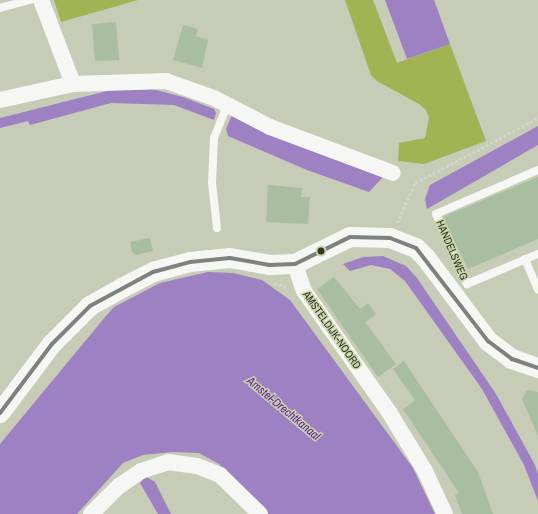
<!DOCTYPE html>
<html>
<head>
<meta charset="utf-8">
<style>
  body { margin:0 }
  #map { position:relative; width:538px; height:514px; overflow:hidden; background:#c6ccb6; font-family:"Archivo Narrow",sans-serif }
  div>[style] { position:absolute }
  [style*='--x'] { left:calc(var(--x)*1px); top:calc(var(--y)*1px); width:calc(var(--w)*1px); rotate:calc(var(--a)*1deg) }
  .forest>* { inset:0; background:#a1b353 }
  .water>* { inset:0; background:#9e81c3 }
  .building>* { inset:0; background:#a9bda0 }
  .path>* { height:2.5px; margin-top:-1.25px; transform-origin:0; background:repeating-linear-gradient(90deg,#d3d5ce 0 3px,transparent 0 5px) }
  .service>* { height:8px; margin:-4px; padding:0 4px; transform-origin:4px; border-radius:4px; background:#f6f7f4 }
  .minor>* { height:16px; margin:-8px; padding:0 8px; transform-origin:8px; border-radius:8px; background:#f6f7f4 }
  .tertiary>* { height:20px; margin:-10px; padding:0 10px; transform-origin:10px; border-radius:10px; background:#f6f7f4 }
  .bus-1>* { height:4px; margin:-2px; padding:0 2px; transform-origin:2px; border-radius:2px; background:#7d827e }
  .dots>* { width:11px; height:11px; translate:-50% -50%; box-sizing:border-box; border:2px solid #c9d5ad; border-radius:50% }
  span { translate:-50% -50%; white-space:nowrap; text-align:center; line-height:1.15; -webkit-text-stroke:3px #c9d5ad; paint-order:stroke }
  .street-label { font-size:11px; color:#323626 }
  .water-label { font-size:12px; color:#5c1999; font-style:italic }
</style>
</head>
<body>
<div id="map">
  <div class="forest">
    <i style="clip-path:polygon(54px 0,138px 0,61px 22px)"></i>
    <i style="clip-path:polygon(345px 0,373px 0,397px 63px,450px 44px,486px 141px,424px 164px,398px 161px,399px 143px,425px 138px,429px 118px,426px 110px,419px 104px,377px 81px,371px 75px)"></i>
  </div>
  <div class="water">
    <i style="clip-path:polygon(385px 0,434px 0,450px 44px,407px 59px)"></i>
    <i style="clip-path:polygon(152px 89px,183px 97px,214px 109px,216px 113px,214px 120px,174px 105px,111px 103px,30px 125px,28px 121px,0 128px,0 118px,111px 90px)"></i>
    <i style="clip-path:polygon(232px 115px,384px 176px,369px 192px,307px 170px,228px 136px,226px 129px)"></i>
    <i style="clip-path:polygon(538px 126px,538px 145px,427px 209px,425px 199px,430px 185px)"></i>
    <i style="clip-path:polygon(383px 256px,406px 266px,417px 278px,496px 394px,535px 465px,538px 474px,538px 501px,524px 465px,482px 389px,405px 281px,390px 269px,371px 265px,350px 271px,343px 264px,363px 257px)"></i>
    <i style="clip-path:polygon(208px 272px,233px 273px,262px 280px,290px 300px,413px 468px,435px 514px,267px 514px,219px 464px,199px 453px,173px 452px,143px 455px,123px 463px,77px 514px,0 514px,0 444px,106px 316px,114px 307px,160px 283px)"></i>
    <i style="clip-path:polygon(145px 476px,155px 482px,171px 514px,158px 514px,140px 483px)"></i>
  </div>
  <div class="building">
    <i style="clip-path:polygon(116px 22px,119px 60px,95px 61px,92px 24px)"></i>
    <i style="clip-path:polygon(183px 25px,198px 29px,196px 36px,208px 40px,202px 68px,173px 60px)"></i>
    <i style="clip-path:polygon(538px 177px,538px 239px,468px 269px,443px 217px)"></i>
    <i style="clip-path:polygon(268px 185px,302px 188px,301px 197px,310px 197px,308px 224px,266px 222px)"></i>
    <i style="clip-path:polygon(150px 238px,153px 251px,136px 255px,132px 252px,130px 242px)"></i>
    <i style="clip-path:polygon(334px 277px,360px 309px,368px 303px,376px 314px,365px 322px,396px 364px,378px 377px,317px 289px)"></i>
    <i style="clip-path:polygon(404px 361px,478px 472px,493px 514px,462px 514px,455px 495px,459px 493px,403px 409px,415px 400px,393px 369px)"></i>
    <i style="clip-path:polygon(527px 390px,538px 392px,538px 436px,522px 399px)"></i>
  </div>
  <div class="path">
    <i style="--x:397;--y:223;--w:44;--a:-65.8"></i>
    <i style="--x:415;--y:183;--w:139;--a:-27.9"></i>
    <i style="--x:274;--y:283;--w:14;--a:17"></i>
  </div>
  <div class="service">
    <i style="--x:0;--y:8;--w:31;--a:-15"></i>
    <i style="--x:538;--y:170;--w:111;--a:156.7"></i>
    <i style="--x:436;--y:214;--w:77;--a:66.1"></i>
    <i style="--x:467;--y:284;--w:77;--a:-22.9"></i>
    <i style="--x:217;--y:228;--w:45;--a:-96.3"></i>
    <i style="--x:212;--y:183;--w:45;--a:-87.5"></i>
    <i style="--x:214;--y:138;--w:35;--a:-68"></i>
    <i style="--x:525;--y:259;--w:33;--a:67"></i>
  </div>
  <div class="minor">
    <i style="--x:41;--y:0;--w:90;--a:69.1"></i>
    <i style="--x:0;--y:100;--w:75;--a:-12.4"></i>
    <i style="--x:73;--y:84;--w:93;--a:-1.8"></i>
    <i style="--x:166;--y:81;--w:51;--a:19.5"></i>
    <i style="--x:214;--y:98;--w:63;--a:27.4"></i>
    <i style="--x:270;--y:127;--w:131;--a:20.5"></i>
    <i style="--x:295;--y:264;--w:28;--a:72"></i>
    <i style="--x:304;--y:291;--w:148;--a:54.9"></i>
    <i style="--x:389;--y:412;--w:69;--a:58.6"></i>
    <i style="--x:425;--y:471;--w:47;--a:65.1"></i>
    <i style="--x:91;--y:514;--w:40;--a:-45"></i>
    <i style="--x:119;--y:486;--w:27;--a:-34"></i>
    <i style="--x:141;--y:471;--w:28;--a:-18"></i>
    <i style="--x:168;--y:462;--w:29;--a:8"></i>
    <i style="--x:197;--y:466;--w:25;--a:21"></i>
    <i style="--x:220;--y:475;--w:56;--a:44.3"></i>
  </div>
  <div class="tertiary">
    <i style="--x:0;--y:413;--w:86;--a:-53"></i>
    <i style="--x:52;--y:344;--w:54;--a:-45"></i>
    <i style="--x:90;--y:306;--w:37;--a:-29"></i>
    <i style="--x:122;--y:288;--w:35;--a:-27"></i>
    <i style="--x:153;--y:272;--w:38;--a:-15"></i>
    <i style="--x:190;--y:262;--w:40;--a:-5.7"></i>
    <i style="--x:230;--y:258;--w:40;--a:10"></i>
    <i style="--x:269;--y:265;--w:26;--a:-2"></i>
    <i style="--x:295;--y:264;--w:61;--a:-26.1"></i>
    <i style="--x:350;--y:237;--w:40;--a:1.4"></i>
    <i style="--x:390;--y:238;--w:28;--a:21"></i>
    <i style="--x:416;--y:248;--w:14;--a:45"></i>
    <i style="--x:426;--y:258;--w:104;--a:53.2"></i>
    <i style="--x:488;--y:341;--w:30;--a:37"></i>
    <i style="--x:512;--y:359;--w:28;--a:19"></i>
  </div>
  <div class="bus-1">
    <i style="--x:0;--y:413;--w:86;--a:-53"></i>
    <i style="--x:52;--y:344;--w:54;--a:-45"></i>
    <i style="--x:90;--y:306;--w:72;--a:-28.4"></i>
    <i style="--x:153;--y:272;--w:38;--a:-15"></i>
    <i style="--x:190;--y:262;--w:40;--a:-5.7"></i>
    <i style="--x:230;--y:258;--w:40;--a:10"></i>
    <i style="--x:269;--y:265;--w:26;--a:-2"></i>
    <i style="--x:295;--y:264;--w:61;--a:-26.1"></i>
    <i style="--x:350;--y:237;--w:40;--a:1.4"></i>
    <i style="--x:390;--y:238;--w:28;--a:21"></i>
    <i style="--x:416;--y:248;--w:118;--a:52.3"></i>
    <i style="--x:488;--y:341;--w:30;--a:37"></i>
    <i style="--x:512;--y:359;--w:28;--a:19"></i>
  </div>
  <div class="dots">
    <i style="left:321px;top:251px;background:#323626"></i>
  </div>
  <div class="street-label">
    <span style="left:452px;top:250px;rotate:67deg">HANDELSWEG</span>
    <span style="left:332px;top:330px;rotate:55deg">AMSTELDIJK-NOORD</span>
  </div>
  <div class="water-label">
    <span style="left:283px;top:409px;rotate:40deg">Amstel-Drechtkanaal</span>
  </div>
</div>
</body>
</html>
